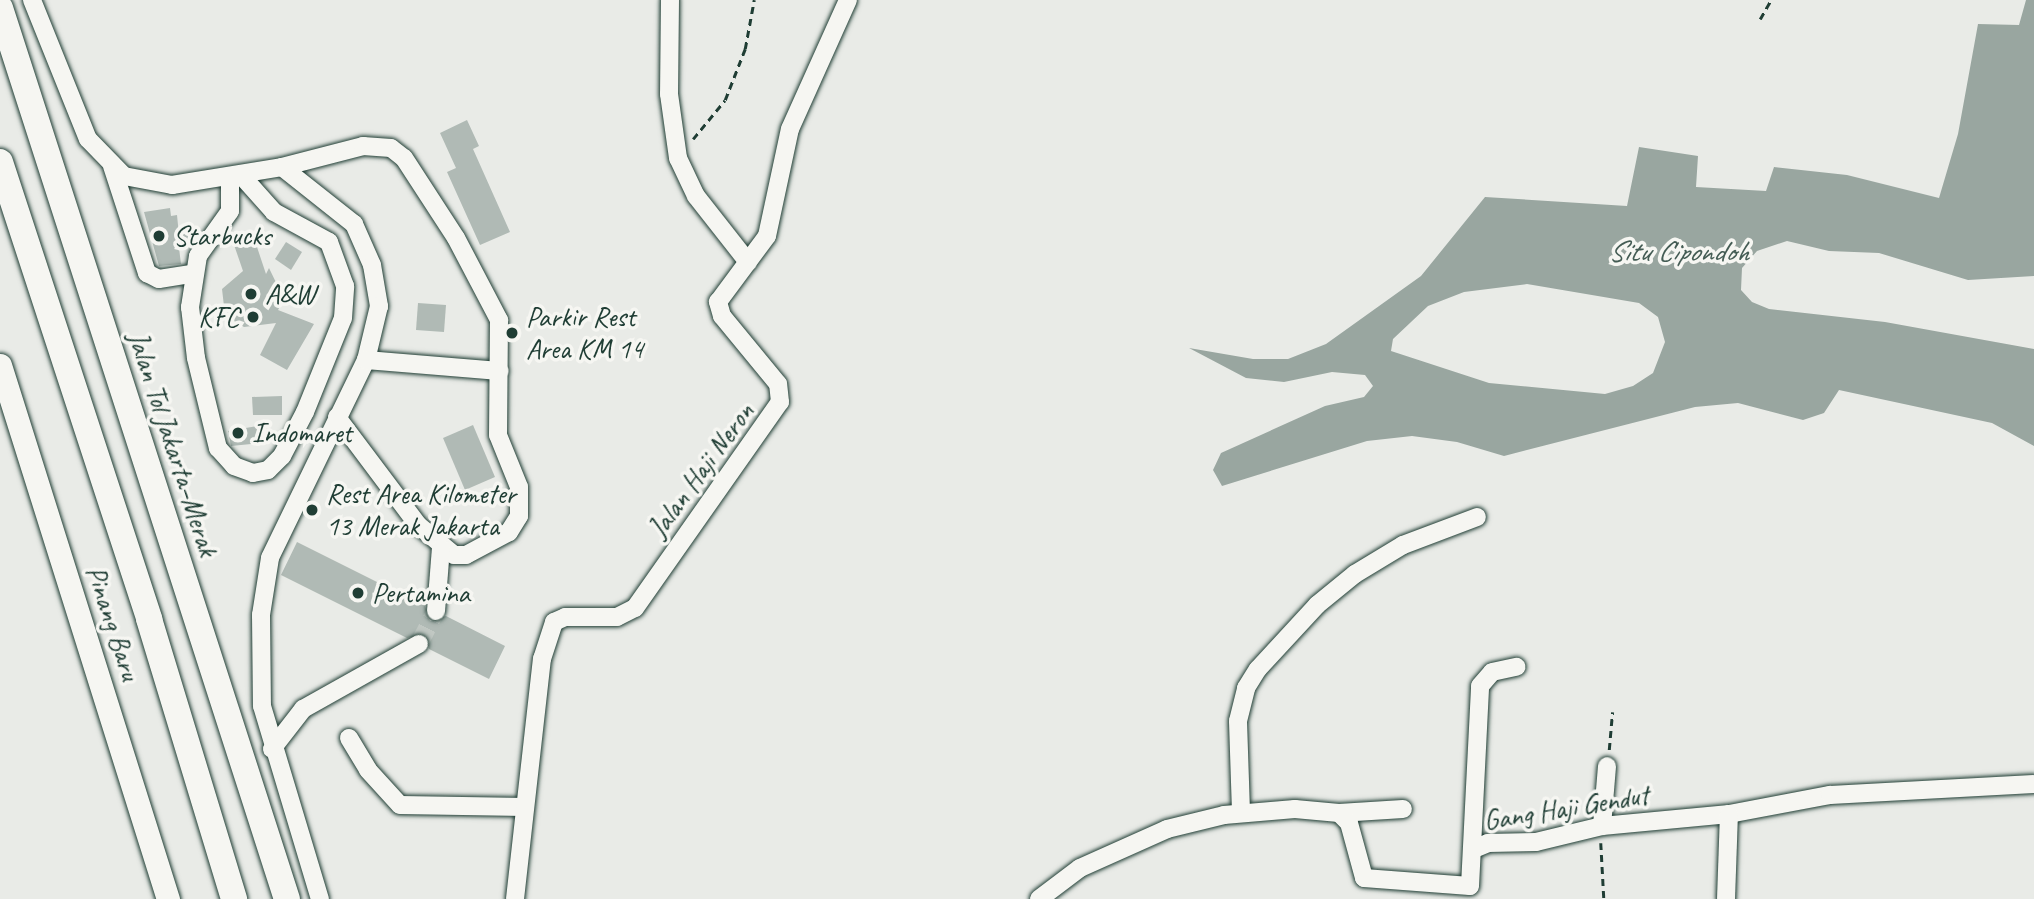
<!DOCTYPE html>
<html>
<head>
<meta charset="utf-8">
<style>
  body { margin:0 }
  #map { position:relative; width:2034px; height:899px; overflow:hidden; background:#e9ebe7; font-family:Caveat,sans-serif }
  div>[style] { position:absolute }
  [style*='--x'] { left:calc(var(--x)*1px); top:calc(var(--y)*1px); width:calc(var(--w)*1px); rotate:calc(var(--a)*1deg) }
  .water>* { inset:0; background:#99a6a0 }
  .building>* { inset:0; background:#b0bab5 }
  .minor-tunnel>* { height:18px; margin-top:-9px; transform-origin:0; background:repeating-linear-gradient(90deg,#c1c8c3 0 18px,transparent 0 27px) }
  .path>* { height:2.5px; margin-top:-1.25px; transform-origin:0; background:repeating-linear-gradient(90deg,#1f3d34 0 7px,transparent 0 12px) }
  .roads { filter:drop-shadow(0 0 2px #1f3d34) drop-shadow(0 0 2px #1f3d34) }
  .minor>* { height:18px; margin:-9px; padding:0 9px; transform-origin:9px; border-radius:9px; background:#f6f6f2 }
  .major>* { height:23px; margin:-11.5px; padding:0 11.5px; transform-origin:11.5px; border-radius:11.5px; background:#f6f6f2 }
  .highway>* { height:26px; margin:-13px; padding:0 13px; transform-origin:13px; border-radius:13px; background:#f6f6f2 }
  .dots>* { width:19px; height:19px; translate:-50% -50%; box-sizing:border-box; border:4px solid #f6f6f2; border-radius:50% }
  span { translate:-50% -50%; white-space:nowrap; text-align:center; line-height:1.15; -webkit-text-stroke:7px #f6f6f2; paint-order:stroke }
  .poi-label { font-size:28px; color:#1f3d34 }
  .left { translate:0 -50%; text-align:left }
  .right { translate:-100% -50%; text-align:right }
  .street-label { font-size:28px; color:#1f3d34 }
  .water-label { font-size:30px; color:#445c54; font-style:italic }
</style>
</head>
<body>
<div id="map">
  <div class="water">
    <i style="clip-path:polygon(evenodd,2026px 0,2034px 0,2034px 276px,1968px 280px,1879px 253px,1829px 251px,1787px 241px,1757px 251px,1742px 268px,1741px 290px,1752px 302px,1769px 309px,1885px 322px,2034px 349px,2034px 446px,1992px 423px,1839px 390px,1824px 413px,1803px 420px,1738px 403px,1695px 407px,1504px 456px,1457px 442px,1412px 436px,1367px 441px,1222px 486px,1213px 470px,1221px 453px,1325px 406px,1364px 397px,1373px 386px,1365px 375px,1332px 372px,1284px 382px,1246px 378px,1189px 348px,1253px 359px,1288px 359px,1326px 344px,1421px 276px,1485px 197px,1627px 206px,1639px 147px,1698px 156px,1696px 187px,1766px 191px,1774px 167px,1847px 175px,1939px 198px,1958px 134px,1978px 24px,2019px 25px,2026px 0,1527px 284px,1639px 303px,1658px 317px,1665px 342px,1653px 373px,1633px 386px,1605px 394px,1489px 383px,1391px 351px,1393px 339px,1428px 306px,1464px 292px,1527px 284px)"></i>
  </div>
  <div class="building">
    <i style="clip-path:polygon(467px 120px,479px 146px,473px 149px,510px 232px,480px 245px,447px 172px,456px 168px,440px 133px)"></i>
    <i style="clip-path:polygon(170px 208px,171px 216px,177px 215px,179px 235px,191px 233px,192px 244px,179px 248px,181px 264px,159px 266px,144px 212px)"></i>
    <i style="clip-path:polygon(252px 232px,266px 274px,269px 268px,284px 299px,278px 310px,314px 324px,287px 370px,260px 355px,276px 323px,244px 327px,225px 315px,222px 289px,243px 271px,232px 239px)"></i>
    <i style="clip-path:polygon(286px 242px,302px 252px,291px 270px,275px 259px)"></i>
    <i style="clip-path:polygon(418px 303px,446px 305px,444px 332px,416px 330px)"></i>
    <i style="clip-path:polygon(282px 396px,282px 415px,253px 415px,252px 397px)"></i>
    <i style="clip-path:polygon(473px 425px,495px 477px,465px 490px,443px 438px)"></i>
    <i style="clip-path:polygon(257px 426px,260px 443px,231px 446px,228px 431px)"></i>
    <i style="clip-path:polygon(297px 542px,425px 606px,430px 621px,446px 616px,505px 646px,489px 679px,429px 649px,424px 634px,407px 638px,281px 575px)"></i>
  </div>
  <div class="minor-tunnel">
    <i style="--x:419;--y:644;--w:37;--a:-63"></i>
  </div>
  <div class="path">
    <i style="--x:1760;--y:19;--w:22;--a:-60"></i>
    <i style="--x:693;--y:139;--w:50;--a:-50.6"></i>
    <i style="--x:725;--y:100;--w:55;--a:-68.6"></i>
    <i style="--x:745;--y:49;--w:50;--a:-79.6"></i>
    <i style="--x:1609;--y:750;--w:38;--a:-85"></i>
    <i style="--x:1601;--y:843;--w:56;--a:86.9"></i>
  </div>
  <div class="roads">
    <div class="minor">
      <i style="--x:32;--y:0;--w:150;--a:68.1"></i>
      <i style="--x:88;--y:139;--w:52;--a:45.8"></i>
      <i style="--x:124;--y:176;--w:49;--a:10.6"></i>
      <i style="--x:172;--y:185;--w:111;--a:-9.3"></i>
      <i style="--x:282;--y:167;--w:84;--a:-14.5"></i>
      <i style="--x:363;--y:146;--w:28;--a:4"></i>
      <i style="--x:391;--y:148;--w:16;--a:38"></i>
      <i style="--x:404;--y:158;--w:95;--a:57"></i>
      <i style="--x:456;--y:238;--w:93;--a:62.3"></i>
      <i style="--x:499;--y:320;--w:115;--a:90.5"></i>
      <i style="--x:498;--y:435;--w:56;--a:68"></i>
      <i style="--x:519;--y:487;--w:29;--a:90"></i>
      <i style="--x:519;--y:516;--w:19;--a:122"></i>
      <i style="--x:509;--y:532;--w:49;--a:151.9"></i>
      <i style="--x:466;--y:555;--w:12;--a:180"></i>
      <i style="--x:454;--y:555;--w:47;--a:-140.2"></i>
      <i style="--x:418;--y:525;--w:135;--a:-126.9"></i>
      <i style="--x:670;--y:0;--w:94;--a:90.6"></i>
      <i style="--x:669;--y:94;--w:65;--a:82"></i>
      <i style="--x:678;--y:158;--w:42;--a:64.7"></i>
      <i style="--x:696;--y:196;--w:84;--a:51.8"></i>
      <i style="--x:112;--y:166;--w:113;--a:71.9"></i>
      <i style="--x:147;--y:273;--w:13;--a:27"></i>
      <i style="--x:159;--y:279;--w:36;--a:-9"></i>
      <i style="--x:282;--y:167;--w:92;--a:38.4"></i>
      <i style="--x:354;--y:224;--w:45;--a:66.3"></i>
      <i style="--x:372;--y:265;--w:42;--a:80.3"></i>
      <i style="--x:379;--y:306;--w:56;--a:103.5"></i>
      <i style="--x:366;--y:360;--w:220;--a:115.9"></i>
      <i style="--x:270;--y:558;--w:58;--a:99"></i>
      <i style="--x:261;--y:615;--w:91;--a:89.4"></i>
      <i style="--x:262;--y:706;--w:202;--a:73.3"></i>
      <i style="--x:230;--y:176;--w:35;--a:90"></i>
      <i style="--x:230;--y:211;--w:55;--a:125.4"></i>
      <i style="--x:198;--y:256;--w:52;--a:98.9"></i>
      <i style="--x:190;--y:307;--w:51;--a:83.3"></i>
      <i style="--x:196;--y:358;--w:93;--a:76.3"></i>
      <i style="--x:218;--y:448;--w:24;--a:48"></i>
      <i style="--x:234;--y:466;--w:20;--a:20"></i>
      <i style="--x:253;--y:473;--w:15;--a:-11"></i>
      <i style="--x:268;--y:470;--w:20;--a:-45"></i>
      <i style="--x:282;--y:456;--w:50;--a:-62.4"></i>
      <i style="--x:305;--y:412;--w:101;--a:-68"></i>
      <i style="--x:343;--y:318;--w:32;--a:-86"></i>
      <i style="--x:345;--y:286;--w:47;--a:-110"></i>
      <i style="--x:329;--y:242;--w:63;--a:-151.4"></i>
      <i style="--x:274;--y:212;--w:50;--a:-131.7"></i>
      <i style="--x:366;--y:360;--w:134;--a:4.7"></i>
      <i style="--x:436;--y:611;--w:63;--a:-85.5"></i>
      <i style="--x:349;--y:738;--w:37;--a:59"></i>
      <i style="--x:368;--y:770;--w:47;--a:47.6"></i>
      <i style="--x:400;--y:805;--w:125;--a:0.9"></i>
      <i style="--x:272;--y:749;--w:51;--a:-52.2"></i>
      <i style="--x:303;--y:709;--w:133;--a:-29.3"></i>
      <i style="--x:1241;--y:812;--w:91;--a:-91.9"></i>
      <i style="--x:1238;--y:721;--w:34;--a:-76"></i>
      <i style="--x:1246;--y:688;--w:22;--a:-58"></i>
      <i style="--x:1258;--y:669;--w:87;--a:-47.3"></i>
      <i style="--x:1317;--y:605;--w:49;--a:-39.2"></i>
      <i style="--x:1355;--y:574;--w:56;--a:-31.1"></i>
      <i style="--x:1403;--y:545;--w:79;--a:-20.7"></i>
      <i style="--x:1339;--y:813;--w:64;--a:-3.6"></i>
      <i style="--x:1602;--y:826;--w:60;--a:-85.2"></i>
      <i style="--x:1474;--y:849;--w:15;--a:-23"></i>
      <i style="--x:1488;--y:843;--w:48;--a:-1.2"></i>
      <i style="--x:1536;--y:842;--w:68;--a:-13.6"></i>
      <i style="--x:1602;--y:826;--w:128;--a:-5.4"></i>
      <i style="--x:1729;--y:814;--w:103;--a:-10.7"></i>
      <i style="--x:1830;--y:795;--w:204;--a:-3.1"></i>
      <i style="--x:1470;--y:886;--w:200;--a:-87.1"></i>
      <i style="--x:1480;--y:686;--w:18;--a:-49"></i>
      <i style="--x:1492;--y:672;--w:25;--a:-12"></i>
      <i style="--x:515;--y:899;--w:242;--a:-83.6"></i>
      <i style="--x:542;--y:659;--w:39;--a:-72"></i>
      <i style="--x:554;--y:622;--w:12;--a:-24"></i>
      <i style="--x:565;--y:617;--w:52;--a:0"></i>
      <i style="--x:617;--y:617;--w:20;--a:-27"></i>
      <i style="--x:635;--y:608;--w:252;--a:-54.9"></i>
      <i style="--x:780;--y:402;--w:18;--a:-96"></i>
      <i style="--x:778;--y:384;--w:88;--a:-129.5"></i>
      <i style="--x:722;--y:316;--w:15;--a:-106"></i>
      <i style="--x:718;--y:302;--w:82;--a:-53.4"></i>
      <i style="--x:767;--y:236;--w:109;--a:-77.9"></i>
      <i style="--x:790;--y:129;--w:141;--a:-65.8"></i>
      <i style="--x:1039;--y:899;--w:51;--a:-37.1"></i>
      <i style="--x:1080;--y:868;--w:95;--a:-24.1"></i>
      <i style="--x:1167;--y:829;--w:59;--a:-13.8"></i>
      <i style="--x:1224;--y:815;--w:71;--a:-4.8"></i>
      <i style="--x:1295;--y:809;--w:44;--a:5.2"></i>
      <i style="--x:1339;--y:813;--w:14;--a:45"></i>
      <i style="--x:1349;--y:823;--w:57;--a:74.7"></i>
      <i style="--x:1364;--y:878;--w:106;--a:4.3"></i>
      <i style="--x:1726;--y:899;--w:85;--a:-88"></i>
    </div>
    <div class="major">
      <i style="--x:0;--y:365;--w:560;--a:72.54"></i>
    </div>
    <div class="highway">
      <i style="--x:0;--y:8;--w:936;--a:72.15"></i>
      <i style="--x:0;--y:162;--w:481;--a:71.9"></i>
      <i style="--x:149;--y:619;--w:293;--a:73.1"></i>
    </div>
  </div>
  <div class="dots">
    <i style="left:159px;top:236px;background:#1f3d34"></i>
    <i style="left:251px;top:294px;background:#1f3d34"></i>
    <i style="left:253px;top:317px;background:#1f3d34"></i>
    <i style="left:512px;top:333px;background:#1f3d34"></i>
    <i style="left:238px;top:433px;background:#1f3d34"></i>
    <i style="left:312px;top:510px;background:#1f3d34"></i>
    <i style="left:358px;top:593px;background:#1f3d34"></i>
  </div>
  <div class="poi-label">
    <span class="left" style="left:173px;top:236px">Starbucks</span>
    <span class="left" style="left:265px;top:294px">A&amp;W</span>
    <span class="right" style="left:239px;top:317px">KFC</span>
    <span class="left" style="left:526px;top:333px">Parkir Rest<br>Area KM 14</span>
    <span class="left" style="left:252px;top:433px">Indomaret</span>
    <span class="left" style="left:326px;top:510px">Rest Area Kilometer<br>13 Merak Jakarta</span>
    <span class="left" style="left:372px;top:593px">Pertamina</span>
  </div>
  <div class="street-label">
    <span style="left:173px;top:444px;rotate:72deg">Jalan Tol Jakarta–Merak</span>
    <span style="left:701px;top:470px;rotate:-54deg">Jalan Haji Neron</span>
    <span style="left:113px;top:623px;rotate:72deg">Pinang Baru</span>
    <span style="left:1566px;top:808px;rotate:-9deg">Gang Haji Gendut</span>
  </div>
  <div class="water-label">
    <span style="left:1678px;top:251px">Situ Cipondoh</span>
  </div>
</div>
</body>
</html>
